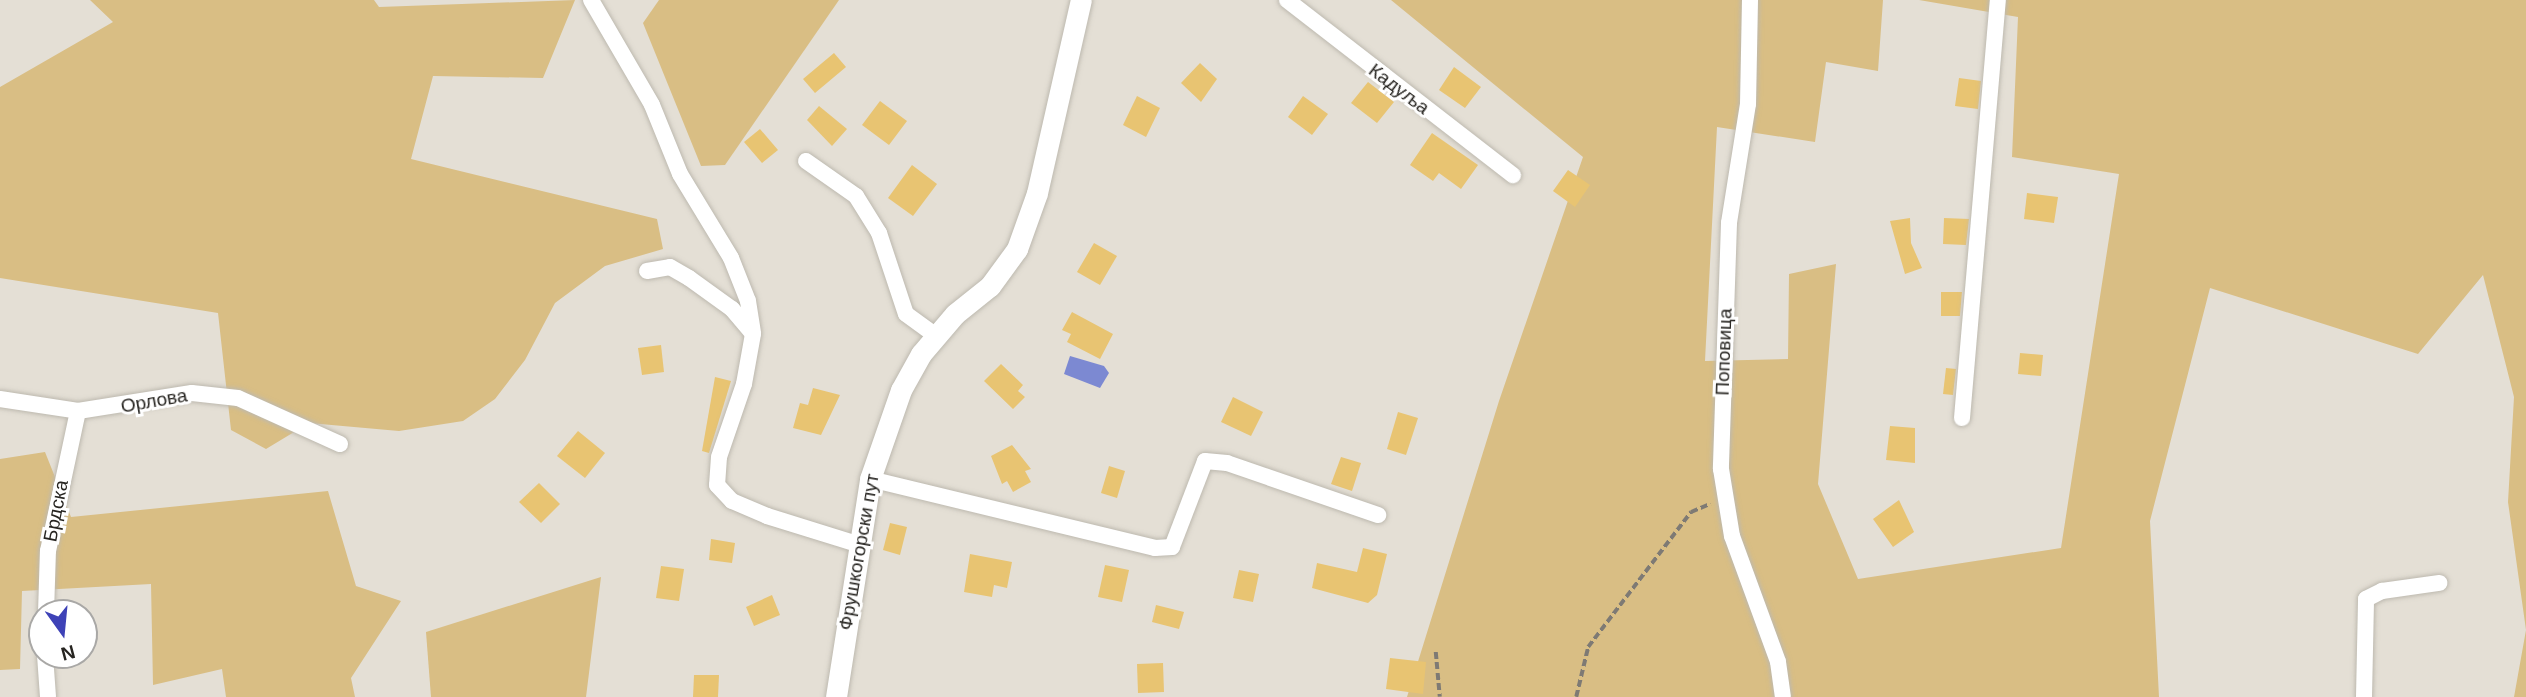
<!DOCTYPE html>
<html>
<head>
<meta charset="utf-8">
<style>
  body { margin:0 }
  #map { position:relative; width:2526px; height:697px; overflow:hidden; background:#e4dfd5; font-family:Arial,sans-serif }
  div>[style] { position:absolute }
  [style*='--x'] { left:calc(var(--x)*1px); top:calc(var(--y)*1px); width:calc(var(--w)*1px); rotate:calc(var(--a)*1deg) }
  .green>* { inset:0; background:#d9be84 }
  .water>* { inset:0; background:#7c89d2 }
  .building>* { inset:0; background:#e8c472 }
  .path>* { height:3.5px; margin-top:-1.75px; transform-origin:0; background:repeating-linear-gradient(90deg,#7e7a74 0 7px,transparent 0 10.5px) }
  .roads { filter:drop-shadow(0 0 2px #bdb9af) drop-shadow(0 0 2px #bdb9af) }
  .street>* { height:16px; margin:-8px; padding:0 8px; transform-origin:8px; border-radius:8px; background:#fff }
  .secondary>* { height:21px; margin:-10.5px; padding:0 10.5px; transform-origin:10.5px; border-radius:10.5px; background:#fff }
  span { translate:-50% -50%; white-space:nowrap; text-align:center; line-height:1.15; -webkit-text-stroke:6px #fff; paint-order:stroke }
  .street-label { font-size:19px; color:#272521 }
  .north { position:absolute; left:28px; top:599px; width:70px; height:70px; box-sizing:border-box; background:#fff; border:2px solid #a9a8a6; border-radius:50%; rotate:165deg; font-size:19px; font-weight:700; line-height:28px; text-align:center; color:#272521 }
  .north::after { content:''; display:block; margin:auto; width:24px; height:32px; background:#3e42b7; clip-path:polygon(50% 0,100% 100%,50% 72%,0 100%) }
</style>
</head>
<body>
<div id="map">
  <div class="green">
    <i style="clip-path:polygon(90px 0,374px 0,379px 7px,575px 0,543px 78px,433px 76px,411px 159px,657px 219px,663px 249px,605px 266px,555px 303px,525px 360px,495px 399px,463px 421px,399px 431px,309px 423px,266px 449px,231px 430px,218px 313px,0 278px,0 87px,113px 22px)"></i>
    <i style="clip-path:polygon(659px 0,839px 0,725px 165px,701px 166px,643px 23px)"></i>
    <i style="clip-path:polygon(1391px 0,1883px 0,1878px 71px,1826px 62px,1815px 142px,1717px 127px,1705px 361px,1788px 359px,1789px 274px,1836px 264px,1818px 484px,1858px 579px,2061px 548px,2119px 174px,2012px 157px,2018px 17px,1919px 0,2526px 0,2526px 697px,2514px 697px,2526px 630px,2508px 502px,2514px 397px,2483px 275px,2418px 354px,2210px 288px,2150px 521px,2159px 697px,1407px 697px,1499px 401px,1583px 157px)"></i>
    <i style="clip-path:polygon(45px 452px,71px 517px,328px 491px,356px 586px,401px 601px,351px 678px,355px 697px,226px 697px,222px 669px,153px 685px,151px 584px,22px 591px,20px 669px,0 670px,0 459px)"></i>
    <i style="clip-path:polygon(601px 577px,586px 697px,431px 697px,426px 632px)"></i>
  </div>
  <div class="water">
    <i style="clip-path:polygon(1070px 356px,1104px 366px,1109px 373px,1100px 388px,1064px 374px)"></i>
  </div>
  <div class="building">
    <i style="clip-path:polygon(834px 53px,846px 67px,815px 93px,803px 79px)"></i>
    <i style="clip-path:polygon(1200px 63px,1217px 79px,1201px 102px,1181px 83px)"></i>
    <i style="clip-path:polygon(1454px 67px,1481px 87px,1465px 108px,1439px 90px)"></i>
    <i style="clip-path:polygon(1959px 78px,1981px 81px,1978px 109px,1955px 106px)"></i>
    <i style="clip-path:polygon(1368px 82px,1394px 102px,1377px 123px,1351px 103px)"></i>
    <i style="clip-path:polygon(1137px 96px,1160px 108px,1146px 137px,1123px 125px)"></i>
    <i style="clip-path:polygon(1303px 96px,1328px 114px,1312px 135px,1288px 117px)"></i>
    <i style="clip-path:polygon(880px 101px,907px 121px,889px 145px,862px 125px)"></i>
    <i style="clip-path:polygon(819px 106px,847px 129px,832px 146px,807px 120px)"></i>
    <i style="clip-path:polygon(760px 129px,778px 150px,762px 163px,744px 142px)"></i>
    <i style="clip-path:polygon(1432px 133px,1478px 165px,1461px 189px,1439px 173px,1433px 181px,1410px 165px)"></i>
    <i style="clip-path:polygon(912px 165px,937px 184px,913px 216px,888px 198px)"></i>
    <i style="clip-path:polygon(1568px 170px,1590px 185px,1575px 207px,1553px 191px)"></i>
    <i style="clip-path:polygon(2027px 193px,2058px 197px,2054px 223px,2024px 219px)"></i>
    <i style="clip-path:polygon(1910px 218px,1911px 243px,1922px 268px,1905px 274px,1890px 221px)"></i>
    <i style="clip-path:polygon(1944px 218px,1969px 219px,1966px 245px,1943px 244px)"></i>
    <i style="clip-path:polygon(1094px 243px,1117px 256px,1100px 285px,1077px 272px)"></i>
    <i style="clip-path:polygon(1941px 292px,1962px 292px,1960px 316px,1941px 316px)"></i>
    <i style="clip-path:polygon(1072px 312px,1113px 334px,1100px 359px,1067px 342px,1071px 334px,1062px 330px)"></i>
    <i style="clip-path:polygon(661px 345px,664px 372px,642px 375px,638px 348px)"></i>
    <i style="clip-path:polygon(2020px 353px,2043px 355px,2041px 376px,2018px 374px)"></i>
    <i style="clip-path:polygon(1001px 364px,1023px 385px,1018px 391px,1025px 397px,1013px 409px,984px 381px)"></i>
    <i style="clip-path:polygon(1946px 368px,1956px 369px,1953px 395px,1943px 394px)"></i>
    <i style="clip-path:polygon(715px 377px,731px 381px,709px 453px,702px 451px)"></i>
    <i style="clip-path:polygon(813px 388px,840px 395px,821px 435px,793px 428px,800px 403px,808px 405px)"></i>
    <i style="clip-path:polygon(1233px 397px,1263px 412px,1251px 436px,1221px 422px)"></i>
    <i style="clip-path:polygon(1398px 412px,1418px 418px,1406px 455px,1387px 449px)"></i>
    <i style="clip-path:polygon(1890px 426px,1915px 428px,1915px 463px,1886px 460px)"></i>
    <i style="clip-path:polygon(578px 431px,605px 453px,585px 478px,557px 456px)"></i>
    <i style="clip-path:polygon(1012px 445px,1031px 469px,1025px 471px,1031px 482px,1013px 492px,1007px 481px,1002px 484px,991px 456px)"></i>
    <i style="clip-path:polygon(1341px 457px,1361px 463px,1352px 491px,1331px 484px)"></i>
    <i style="clip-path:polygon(1109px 466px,1125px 471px,1117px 498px,1101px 493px)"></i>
    <i style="clip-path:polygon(539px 483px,560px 504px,541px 523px,519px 502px)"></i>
    <i style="clip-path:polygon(1899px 500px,1914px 532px,1893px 547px,1873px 519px)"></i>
    <i style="clip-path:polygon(890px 523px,907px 527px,900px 555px,883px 550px)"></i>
    <i style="clip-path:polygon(711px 539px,735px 543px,732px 563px,709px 560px)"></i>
    <i style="clip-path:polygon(1363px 548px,1387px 554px,1377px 595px,1368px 603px,1312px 588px,1317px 563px,1357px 572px)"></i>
    <i style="clip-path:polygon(970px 554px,1012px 562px,1007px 588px,994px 585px,992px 597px,964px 592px)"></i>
    <i style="clip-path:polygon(1105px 565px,1129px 570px,1122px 602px,1098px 597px)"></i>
    <i style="clip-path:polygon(661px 566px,684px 569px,679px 601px,656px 598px)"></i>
    <i style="clip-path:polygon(1239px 570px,1259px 574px,1253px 602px,1233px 598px)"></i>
    <i style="clip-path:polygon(772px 595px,780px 615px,754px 626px,746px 607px)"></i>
    <i style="clip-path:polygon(1156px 605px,1184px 612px,1179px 629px,1152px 622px)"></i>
    <i style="clip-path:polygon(1390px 658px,1426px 662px,1423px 694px,1386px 689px)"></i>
    <i style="clip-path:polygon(1163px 663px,1164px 692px,1138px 693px,1137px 664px)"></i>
    <i style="clip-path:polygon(694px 675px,719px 675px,718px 697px,693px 697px)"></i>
  </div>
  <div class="path">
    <i style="--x:1436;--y:652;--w:45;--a:84.9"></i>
    <i style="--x:1576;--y:697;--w:51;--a:-76.5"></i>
    <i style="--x:1588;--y:647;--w:170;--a:-52.7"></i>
    <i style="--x:1691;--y:512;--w:21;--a:-23"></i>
  </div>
  <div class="roads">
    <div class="street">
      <i style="--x:591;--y:0;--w:121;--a:59.8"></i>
      <i style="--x:652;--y:105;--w:74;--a:67.9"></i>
      <i style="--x:680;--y:174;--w:98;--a:58.7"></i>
      <i style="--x:731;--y:258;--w:46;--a:68.4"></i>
      <i style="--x:748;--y:301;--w:33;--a:81"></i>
      <i style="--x:753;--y:334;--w:51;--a:100.2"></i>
      <i style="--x:744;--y:384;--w:77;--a:108.9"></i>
      <i style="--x:719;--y:457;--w:28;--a:94"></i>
      <i style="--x:717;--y:485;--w:22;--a:47"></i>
      <i style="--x:732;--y:501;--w:38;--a:23"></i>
      <i style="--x:767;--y:516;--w:94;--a:17.3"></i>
      <i style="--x:1287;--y:0;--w:286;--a:37.8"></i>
      <i style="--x:1750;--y:0;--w:104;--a:91.1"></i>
      <i style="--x:1748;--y:104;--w:121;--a:99.1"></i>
      <i style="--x:1729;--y:223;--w:246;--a:91.9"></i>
      <i style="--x:1721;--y:469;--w:68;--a:80.7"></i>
      <i style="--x:1732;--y:536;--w:134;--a:69.9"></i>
      <i style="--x:1778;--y:662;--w:35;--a:82"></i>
      <i style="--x:806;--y:161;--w:61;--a:35"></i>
      <i style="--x:856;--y:196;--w:44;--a:58.1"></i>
      <i style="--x:879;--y:233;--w:85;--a:71.6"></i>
      <i style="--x:906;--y:314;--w:37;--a:36"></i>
      <i style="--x:647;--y:271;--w:23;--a:-10"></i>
      <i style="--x:670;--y:267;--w:22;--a:30"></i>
      <i style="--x:689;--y:278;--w:53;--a:35.8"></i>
      <i style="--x:732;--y:309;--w:30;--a:50"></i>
      <i style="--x:0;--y:399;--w:79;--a:8.7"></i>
      <i style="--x:78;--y:411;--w:115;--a:-9"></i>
      <i style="--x:192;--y:393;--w:46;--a:6.2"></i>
      <i style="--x:238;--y:398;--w:112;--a:24.3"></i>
      <i style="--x:1962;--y:418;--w:420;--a:-85.1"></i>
      <i style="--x:870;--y:479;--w:293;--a:13.6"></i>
      <i style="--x:1155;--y:548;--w:17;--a:-3"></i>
      <i style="--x:1172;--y:547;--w:92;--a:-69"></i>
      <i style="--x:1205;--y:461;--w:22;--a:5"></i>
      <i style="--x:1227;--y:463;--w:160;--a:19"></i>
      <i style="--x:46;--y:613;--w:62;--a:-88.2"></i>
      <i style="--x:48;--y:551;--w:143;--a:-77.9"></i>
      <i style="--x:45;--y:655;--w:42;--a:85.9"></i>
      <i style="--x:2364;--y:697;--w:98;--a:-88.8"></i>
      <i style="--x:2366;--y:599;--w:18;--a:-27"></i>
      <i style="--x:2382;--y:591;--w:58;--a:-8"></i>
    </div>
    <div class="secondary">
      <i style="--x:836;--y:697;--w:221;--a:-81.1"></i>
      <i style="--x:870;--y:479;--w:94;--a:-70.8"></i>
      <i style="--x:901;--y:390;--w:41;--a:-60.9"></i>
      <i style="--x:921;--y:354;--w:52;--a:-49.6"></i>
      <i style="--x:955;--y:314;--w:45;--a:-38.7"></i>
      <i style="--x:990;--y:286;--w:46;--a:-53.9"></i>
      <i style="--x:1017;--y:249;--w:59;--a:-70.3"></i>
      <i style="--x:1037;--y:193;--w:198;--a:-77.2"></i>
    </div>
  </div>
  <div class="street-label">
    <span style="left:1399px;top:89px;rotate:37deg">Кадуља</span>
    <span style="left:1724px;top:352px;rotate:-88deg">Поповица</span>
    <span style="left:154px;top:401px;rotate:-10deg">Орлова</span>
    <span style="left:56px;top:511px;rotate:-79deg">Брдска</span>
    <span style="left:859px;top:552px;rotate:-80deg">Фрушкогорски пут</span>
  </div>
  <div class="north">N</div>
</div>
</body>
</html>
